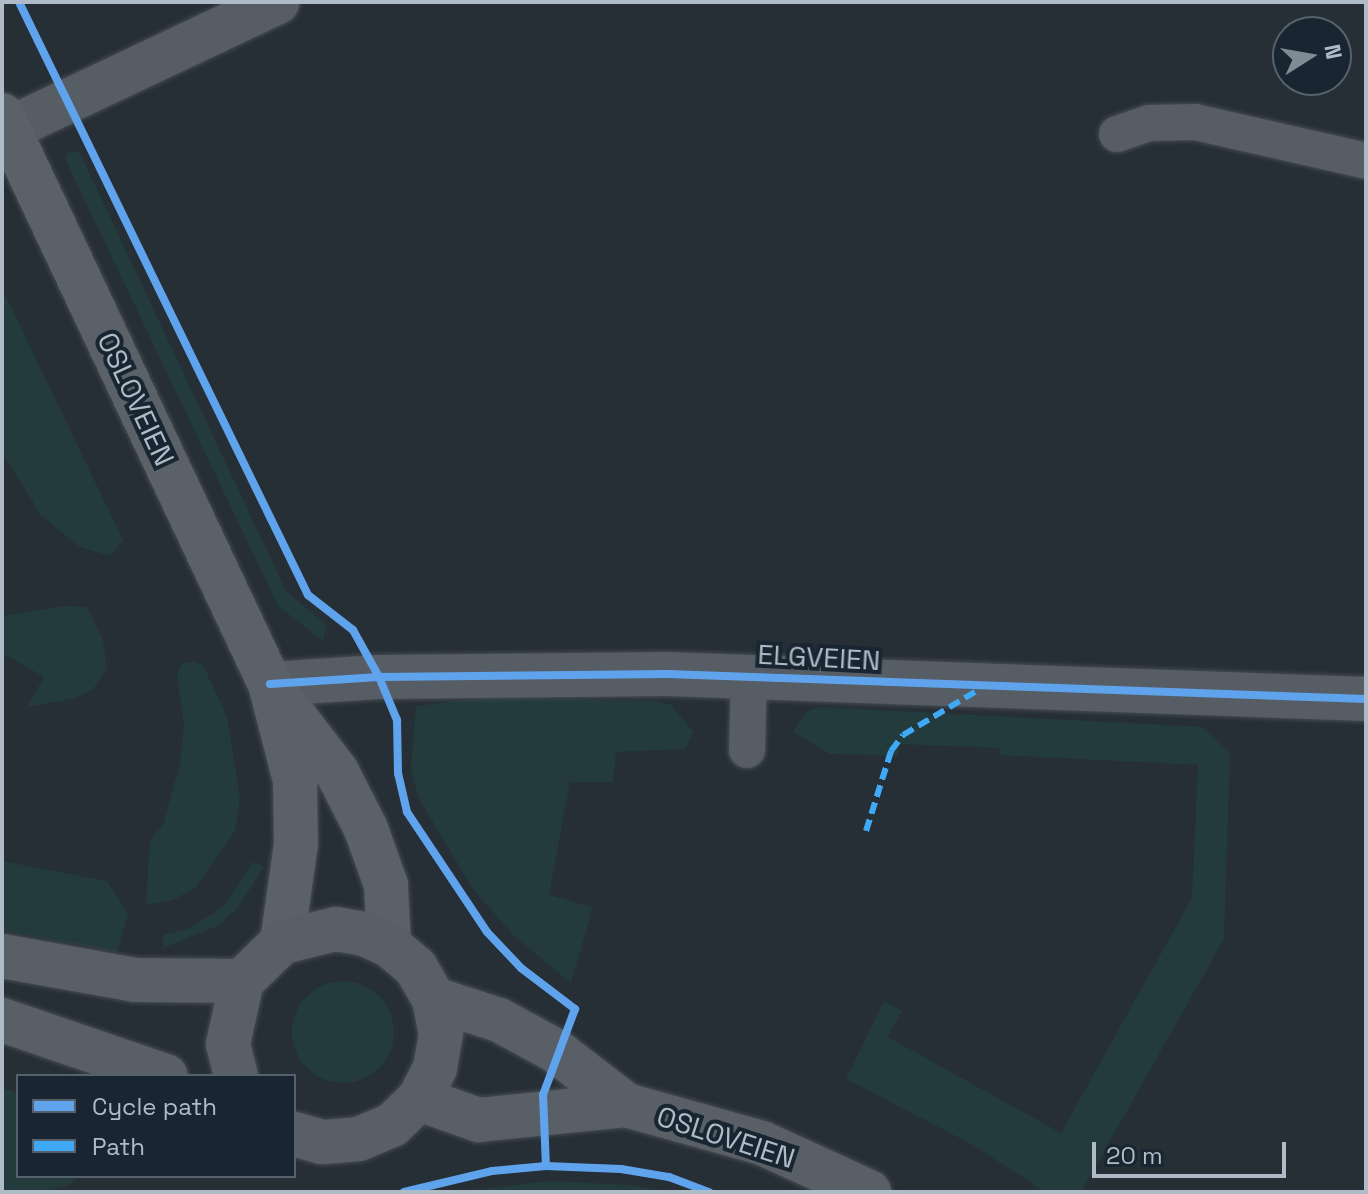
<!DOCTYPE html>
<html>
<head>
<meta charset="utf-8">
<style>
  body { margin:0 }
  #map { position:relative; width:1368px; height:1194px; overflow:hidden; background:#262f36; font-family:"Space Grotesk",sans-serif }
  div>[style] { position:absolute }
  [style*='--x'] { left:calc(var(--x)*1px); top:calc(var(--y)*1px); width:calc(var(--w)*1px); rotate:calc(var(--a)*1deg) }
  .green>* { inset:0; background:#233b3c }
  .round { border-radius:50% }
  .roads { filter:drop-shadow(0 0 2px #454b50) drop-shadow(0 0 2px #454b50) }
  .lane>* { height:36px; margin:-18px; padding:0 18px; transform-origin:18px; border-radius:18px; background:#565d64 }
  .street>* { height:44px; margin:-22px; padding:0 22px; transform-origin:22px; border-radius:22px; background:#565d64 }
  .secondary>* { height:44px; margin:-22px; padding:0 22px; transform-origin:22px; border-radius:22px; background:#5a6168 }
  .primary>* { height:44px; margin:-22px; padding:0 22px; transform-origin:22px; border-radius:22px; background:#595f66 }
  .quiet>* { height:6px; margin-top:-3px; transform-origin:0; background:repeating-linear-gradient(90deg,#3fa9f5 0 12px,transparent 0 18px) }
  .cycleway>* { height:8px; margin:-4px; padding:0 4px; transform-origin:4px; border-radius:4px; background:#60a3ed }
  span { translate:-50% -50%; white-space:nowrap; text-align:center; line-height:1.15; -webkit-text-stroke:8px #192631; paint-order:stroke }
  .street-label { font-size:28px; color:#afbcc8 }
  .frame { position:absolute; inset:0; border:4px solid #afbcc8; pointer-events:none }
  .legend { position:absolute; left:16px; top:1074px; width:280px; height:104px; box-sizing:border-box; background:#192631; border:2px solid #55626d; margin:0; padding:10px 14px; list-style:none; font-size:24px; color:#afbcc8 }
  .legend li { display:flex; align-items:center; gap:16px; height:40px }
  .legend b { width:40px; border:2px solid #55626d }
  .north { position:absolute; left:1272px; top:16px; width:80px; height:80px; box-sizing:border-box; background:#192631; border:2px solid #55626d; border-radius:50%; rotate:79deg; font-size:22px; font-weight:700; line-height:32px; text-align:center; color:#afbcc8 }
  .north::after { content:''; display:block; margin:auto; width:28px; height:36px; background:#7f8b95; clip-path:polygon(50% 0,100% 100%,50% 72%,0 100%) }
  .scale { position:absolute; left:1092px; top:1142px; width:194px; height:36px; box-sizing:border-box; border:4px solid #afbcc8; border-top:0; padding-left:10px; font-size:24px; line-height:28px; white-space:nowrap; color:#afbcc8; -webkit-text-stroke:6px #192631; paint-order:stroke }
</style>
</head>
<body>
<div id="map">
  <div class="green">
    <i style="clip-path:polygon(79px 151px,286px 591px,327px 626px,323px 641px,278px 606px,66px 161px,67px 153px)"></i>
    <i style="clip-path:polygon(2px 288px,123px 540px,111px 556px,79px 547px,41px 515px,2px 452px)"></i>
    <i style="clip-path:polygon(65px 606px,87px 607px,103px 640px,107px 668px,94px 688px,76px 698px,27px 707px,44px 677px,2px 653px,2px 616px)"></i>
    <i style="clip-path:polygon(193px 661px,203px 665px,227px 717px,240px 798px,235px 831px,195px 888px,173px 900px,146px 905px,150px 840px,163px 825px,180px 763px,184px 725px,177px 675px,181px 664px)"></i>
    <i style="clip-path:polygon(483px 698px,656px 701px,671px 705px,694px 732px,685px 749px,616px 752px,613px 782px,570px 782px,549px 895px,593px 907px,571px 983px,513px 935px,473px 889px,418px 797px,411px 768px,416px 706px)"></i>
    <i style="clip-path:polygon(820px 707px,1203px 727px,1230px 753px,1224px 939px,1081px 1192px,1045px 1192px,973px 1145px,846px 1079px,884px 1001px,902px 1011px,888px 1037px,1061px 1133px,1192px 898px,1198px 765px,1000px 755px,1000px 748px,899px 744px,898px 756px,830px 754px,793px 732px,806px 712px)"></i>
    <i style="clip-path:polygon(2px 861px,107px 881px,128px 914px,117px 952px,2px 930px)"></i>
    <i style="clip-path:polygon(253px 862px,264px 867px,237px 909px,217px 926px,163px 948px,163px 935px,190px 928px,223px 907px)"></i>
    <i class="round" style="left:292px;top:981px;width:102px;height:102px"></i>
    <i style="clip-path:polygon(2px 1088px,18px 1093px,18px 1176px,78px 1176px,69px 1185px,43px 1192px,2px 1192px)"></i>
    <i style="clip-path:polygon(550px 1181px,631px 1185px,667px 1192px,457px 1192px)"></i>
  </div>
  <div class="roads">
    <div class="lane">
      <i style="--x:1117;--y:134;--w:34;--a:-19"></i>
      <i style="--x:1149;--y:123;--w:46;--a:-1.2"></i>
      <i style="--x:1195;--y:122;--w:175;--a:12.8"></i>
      <i style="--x:747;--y:750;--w:75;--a:-88.5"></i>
    </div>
    <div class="street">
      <i style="--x:9;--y:129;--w:297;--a:-25.3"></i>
      <i style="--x:270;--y:684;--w:109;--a:-3.7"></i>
      <i style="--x:379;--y:677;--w:289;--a:-0.6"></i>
      <i style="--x:668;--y:674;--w:698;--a:2.05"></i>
    </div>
    <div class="secondary">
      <i style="--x:2;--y:115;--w:629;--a:64.78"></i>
      <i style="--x:270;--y:684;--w:100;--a:75.5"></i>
      <i style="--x:295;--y:781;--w:63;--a:89.1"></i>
      <i style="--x:296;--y:844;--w:99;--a:98.1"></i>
      <i style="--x:281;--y:699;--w:92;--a:52.5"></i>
      <i style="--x:337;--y:772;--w:64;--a:63"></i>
      <i style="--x:366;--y:829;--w:59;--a:70.3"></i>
      <i style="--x:386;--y:885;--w:60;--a:87.1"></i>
    </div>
    <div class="primary">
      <i style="--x:2;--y:956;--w:135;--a:10.2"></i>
      <i style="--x:135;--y:980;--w:107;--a:0.5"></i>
      <i style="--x:434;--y:999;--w:68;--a:17.9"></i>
      <i style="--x:499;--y:1020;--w:65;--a:28.5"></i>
      <i style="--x:556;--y:1051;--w:88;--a:37.6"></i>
      <i style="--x:626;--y:1105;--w:141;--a:15.6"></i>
      <i style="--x:762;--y:1143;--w:118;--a:24.6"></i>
      <i style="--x:2;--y:1020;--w:173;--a:18.9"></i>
      <i style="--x:236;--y:1076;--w:33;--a:-104"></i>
      <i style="--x:228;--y:1044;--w:65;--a:-77.5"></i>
      <i style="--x:242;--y:981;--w:56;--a:-44.3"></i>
      <i style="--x:282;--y:942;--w:56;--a:-13.5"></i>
      <i style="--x:336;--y:929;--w:28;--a:10"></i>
      <i style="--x:364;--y:934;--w:27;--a:24"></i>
      <i style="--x:389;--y:945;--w:35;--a:40"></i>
      <i style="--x:416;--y:968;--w:36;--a:60"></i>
      <i style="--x:434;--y:999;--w:36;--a:79"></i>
      <i style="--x:441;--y:1034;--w:35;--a:100"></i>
      <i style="--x:435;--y:1068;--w:35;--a:117"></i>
      <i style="--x:419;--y:1099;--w:37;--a:136"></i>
      <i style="--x:392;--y:1125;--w:36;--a:157"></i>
      <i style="--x:359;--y:1139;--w:37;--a:175"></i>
      <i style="--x:322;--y:1142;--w:29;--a:-164"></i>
      <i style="--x:419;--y:1099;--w:64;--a:19.3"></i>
      <i style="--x:479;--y:1120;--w:148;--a:-5.8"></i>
    </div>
  </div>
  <div class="quiet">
    <i style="--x:866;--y:831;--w:84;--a:-72.6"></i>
    <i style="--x:891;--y:751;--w:20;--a:-53"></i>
    <i style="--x:903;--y:735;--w:90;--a:-30.9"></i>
  </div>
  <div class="cycleway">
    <i style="--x:19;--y:2;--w:660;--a:64.02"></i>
    <i style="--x:308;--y:595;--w:57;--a:37.9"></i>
    <i style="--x:353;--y:630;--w:54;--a:61"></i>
    <i style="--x:379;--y:677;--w:47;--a:67.3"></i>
    <i style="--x:397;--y:720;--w:53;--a:88.9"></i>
    <i style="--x:398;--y:773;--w:40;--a:77"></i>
    <i style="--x:407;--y:812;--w:144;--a:56.3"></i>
    <i style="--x:487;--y:932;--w:50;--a:46.6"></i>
    <i style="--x:521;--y:968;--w:68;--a:37.2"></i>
    <i style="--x:575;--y:1009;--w:92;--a:110.4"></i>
    <i style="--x:543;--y:1095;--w:71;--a:87.6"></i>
    <i style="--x:270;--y:684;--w:109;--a:-3.7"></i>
    <i style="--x:379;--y:677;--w:289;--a:-0.6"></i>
    <i style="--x:668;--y:674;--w:698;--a:2.05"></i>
    <i style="--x:404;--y:1192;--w:90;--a:-13.4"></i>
    <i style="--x:492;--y:1171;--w:54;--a:-5.3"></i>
    <i style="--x:546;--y:1166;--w:75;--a:2.3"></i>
    <i style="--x:621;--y:1169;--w:49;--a:9.5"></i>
    <i style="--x:669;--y:1177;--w:43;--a:20.6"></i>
  </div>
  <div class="street-label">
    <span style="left:136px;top:399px;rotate:65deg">OSLOVEIEN</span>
    <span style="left:819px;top:657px;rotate:3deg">ELGVEIEN</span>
    <span style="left:726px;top:1137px;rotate:18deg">OSLOVEIEN</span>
  </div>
  <div class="frame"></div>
  <ul class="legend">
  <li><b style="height:10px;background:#60a3ed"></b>Cycle path</li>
  <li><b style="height:10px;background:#3fa9f5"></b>Path</li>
  </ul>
  <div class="north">N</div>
  <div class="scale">20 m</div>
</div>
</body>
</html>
